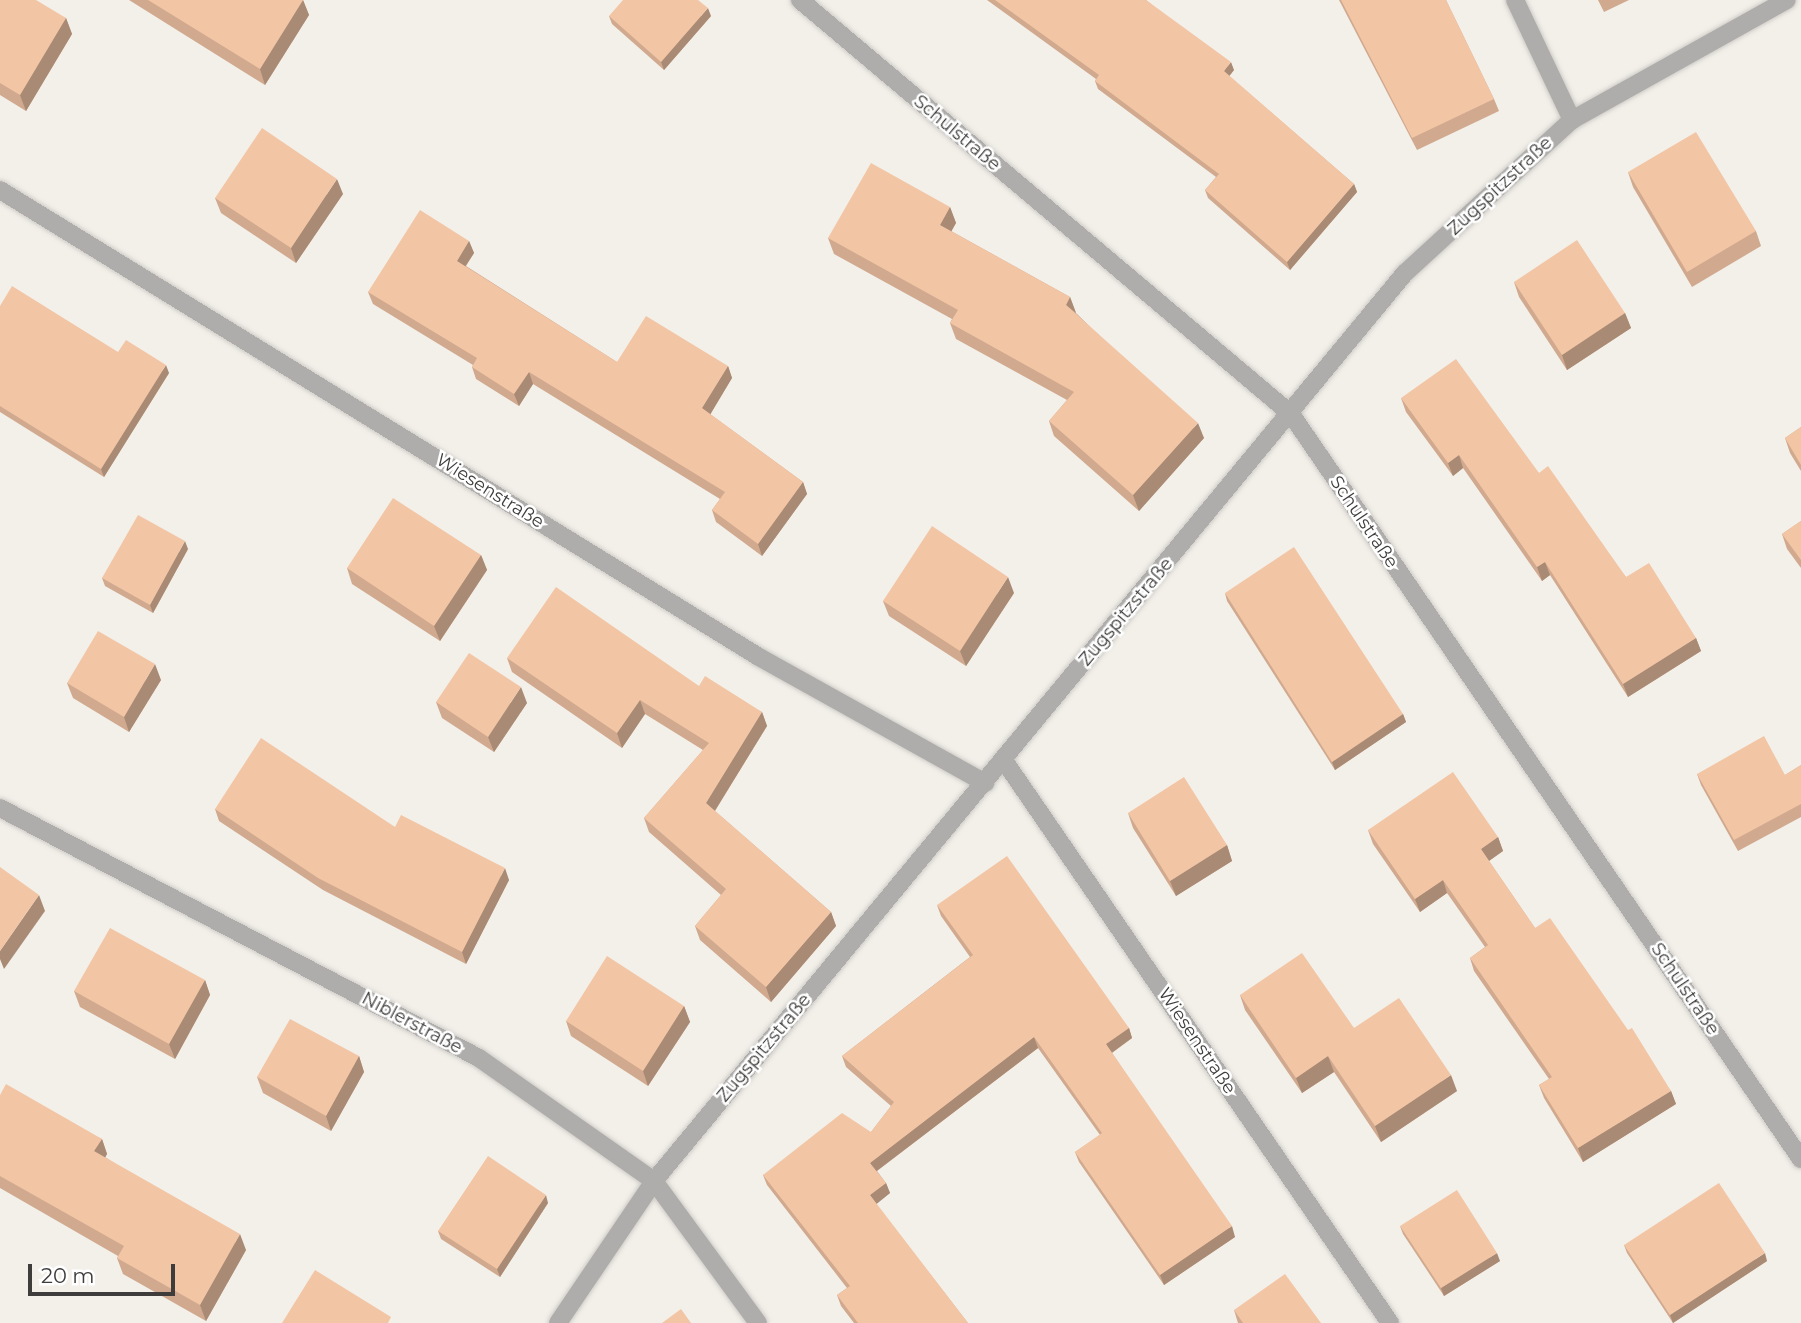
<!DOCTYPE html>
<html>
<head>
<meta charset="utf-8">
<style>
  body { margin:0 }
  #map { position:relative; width:1801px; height:1323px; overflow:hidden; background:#f3f0ea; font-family:Montserrat,sans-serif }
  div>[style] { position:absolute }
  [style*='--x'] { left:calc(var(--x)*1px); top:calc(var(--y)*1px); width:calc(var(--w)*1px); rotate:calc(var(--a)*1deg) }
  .roads { filter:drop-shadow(0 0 2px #cfccc7) drop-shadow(0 0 2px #cfccc7) }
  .minor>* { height:18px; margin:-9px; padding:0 9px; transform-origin:9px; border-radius:9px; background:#aeadab }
  .wall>* { inset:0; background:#d0a98e }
  .shaded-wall>* { inset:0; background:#a98a74 }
  .building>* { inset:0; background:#f2c5a5 }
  span { translate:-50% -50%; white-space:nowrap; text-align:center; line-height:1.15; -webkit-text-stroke:5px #fff; paint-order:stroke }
  .street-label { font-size:18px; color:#3e3d3b }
  .scale { position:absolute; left:28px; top:1264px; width:147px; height:32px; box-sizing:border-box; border:4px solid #3e3d3b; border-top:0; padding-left:9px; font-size:21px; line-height:24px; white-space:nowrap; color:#3e3d3b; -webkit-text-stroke:5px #fff; paint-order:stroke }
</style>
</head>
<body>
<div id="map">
  <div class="roads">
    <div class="minor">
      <i style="--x:800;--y:0;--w:642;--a:40.14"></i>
      <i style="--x:1291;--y:414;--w:903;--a:55.61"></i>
      <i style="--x:1515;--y:0;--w:133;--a:64.6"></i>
      <i style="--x:0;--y:190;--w:891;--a:31.6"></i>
      <i style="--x:759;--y:657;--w:259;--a:29.1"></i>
      <i style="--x:1003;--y:759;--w:684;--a:55.54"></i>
      <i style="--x:0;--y:808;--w:540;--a:27.56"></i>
      <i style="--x:479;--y:1058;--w:214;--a:35.1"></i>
      <i style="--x:654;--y:1181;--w:176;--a:53.8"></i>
      <i style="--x:558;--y:1323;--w:171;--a:-55.9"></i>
      <i style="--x:654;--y:1181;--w:1178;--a:-50.41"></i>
      <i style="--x:1405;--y:273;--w:226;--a:-42.5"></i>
      <i style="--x:1572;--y:120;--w:246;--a:-29.2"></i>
    </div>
  </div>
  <div class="wall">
    <i style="clip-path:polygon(0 0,66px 18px,72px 34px,26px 111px,0 95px)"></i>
    <i style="clip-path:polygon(129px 0,303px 0,309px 15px,265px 85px)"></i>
    <i style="clip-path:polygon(987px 0,1146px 0,1234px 70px,1229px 76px,1354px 184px,1357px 192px,1290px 270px,1208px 198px,1205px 190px,1216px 177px,1098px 89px,1095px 81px,1096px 79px)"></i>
    <i style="clip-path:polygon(1339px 0,1446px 0,1494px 99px,1499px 111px,1417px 150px)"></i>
    <i style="clip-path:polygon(1598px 0,1629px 0,1604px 12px)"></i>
    <i style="clip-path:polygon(609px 16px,711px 16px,664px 70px,612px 24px)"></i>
    <i style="clip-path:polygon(1628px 172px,1756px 231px,1761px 246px,1692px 287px,1633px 187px)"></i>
    <i style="clip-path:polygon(343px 194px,296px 263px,221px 213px,215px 198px)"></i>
    <i style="clip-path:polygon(950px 207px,956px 223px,951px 231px,1070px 297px,1076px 313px,1204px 438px,1139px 511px,1054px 436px,1049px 421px,1067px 400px,956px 339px,950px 323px,952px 319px,834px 254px,828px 238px)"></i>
    <i style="clip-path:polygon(469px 241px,474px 253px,466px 266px,617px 362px,728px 366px,732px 378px,710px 414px,803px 482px,807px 494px,762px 556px,716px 522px,712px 510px,720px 499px,533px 384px,519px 406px,476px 379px,472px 367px,473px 365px,373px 304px,368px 292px)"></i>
    <i style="clip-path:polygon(1514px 282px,1625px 313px,1631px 328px,1567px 370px,1519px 297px)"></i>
    <i style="clip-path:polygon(0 306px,169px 373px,104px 477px,0 412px)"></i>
    <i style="clip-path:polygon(1401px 398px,1539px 473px,1626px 577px,1696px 638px,1701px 651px,1628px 697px,1550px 575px,1542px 581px,1463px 468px,1453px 476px,1406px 412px)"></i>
    <i style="clip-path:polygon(1801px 427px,1801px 471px,1790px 453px,1785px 438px)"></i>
    <i style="clip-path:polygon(1801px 521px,1801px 568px,1787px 549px,1782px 534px)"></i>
    <i style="clip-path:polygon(188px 549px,153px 613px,105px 586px,102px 578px)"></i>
    <i style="clip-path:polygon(481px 555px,487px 570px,440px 641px,352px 584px,347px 568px)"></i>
    <i style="clip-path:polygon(1014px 593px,966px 666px,889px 616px,883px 601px)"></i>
    <i style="clip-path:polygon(1225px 593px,1403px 714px,1406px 722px,1335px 770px,1227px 601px)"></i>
    <i style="clip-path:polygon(507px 658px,699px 686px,762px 712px,767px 726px,715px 811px,831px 912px,836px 926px,771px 1002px,700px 940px,695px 926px,721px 895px,649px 832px,644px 818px,703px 750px,645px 714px,622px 748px,512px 672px)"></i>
    <i style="clip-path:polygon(161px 680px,129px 732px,73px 698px,67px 683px)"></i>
    <i style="clip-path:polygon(436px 702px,527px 703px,494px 752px,442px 718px)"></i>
    <i style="clip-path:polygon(1801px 765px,1801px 817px,1738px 851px,1701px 785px,1697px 774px,1785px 775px)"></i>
    <i style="clip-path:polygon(215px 809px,395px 827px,509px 880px,466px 964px,323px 890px,219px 821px)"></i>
    <i style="clip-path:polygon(1128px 813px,1227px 845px,1232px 861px,1176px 896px,1133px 828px)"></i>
    <i style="clip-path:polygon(1368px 830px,1498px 837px,1503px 851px,1489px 861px,1535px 928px,1671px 1091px,1676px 1104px,1583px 1162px,1544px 1098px,1539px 1085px,1549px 1079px,1474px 971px,1470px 958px,1485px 947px,1447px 893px,1420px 912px,1373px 844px)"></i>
    <i style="clip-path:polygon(937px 905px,1129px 1028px,1132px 1038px,1112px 1053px,1235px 1237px,1164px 1285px,1079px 1162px,1075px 1152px,1100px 1135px,1038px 1048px,877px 1171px,886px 1183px,890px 1193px,876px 1204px,968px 1323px,854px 1323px,841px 1306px,837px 1295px,847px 1288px,767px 1185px,763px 1175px,871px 1132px,891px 1106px,846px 1067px,842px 1056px,970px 957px,941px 916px)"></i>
    <i style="clip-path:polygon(205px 980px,210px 995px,175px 1059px,80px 1007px,74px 991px)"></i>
    <i style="clip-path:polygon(1240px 995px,1354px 1028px,1457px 1091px,1381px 1142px,1334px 1072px,1302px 1093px,1245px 1010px)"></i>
    <i style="clip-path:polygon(684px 1006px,690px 1022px,648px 1086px,571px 1036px,566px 1021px)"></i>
    <i style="clip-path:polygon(359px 1056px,364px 1072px,331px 1131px,263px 1093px,257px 1077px)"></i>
    <i style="clip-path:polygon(0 1095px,102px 1139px,107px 1154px,105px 1157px,246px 1250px,206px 1321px,123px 1274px,117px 1258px,118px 1256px,0 1188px)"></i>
    <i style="clip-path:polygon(548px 1203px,500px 1277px,441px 1239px,438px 1231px)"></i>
    <i style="clip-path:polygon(1400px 1226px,1500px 1261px,1444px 1296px,1403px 1234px)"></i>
    <i style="clip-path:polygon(1624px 1245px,1767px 1261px,1673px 1323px,1627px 1253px)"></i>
    <i style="clip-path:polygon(1234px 1310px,1321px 1323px,1238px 1323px)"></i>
  </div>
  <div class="shaded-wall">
    <i style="clip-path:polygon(303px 0,309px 15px,265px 85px,260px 69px)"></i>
    <i style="clip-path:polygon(708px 8px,711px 16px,664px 70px,661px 62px)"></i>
    <i style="clip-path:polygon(66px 18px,72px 34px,26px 111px,20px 95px)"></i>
    <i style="clip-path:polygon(1231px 62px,1234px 70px,1227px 79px,1224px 71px)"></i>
    <i style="clip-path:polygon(337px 179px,343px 194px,296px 263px,291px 248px)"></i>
    <i style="clip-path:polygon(1354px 184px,1357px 192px,1290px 270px,1287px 262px)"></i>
    <i style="clip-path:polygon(950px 207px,956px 223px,946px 241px,940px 225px)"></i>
    <i style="clip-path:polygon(469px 241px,474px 253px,461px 273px,457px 261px)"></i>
    <i style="clip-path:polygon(1070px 297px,1076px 313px,1066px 305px)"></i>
    <i style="clip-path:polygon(1625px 313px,1631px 328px,1567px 370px,1562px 355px)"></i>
    <i style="clip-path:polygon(166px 365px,169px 373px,104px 477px,101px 469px)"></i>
    <i style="clip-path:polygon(728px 366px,732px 378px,707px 420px,702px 408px)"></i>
    <i style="clip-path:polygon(529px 372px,533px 384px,519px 406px,514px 394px)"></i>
    <i style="clip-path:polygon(1198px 423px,1204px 438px,1139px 511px,1133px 495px)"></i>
    <i style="clip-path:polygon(1459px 455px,1463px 468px,1453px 476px,1448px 463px)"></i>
    <i style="clip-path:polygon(803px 482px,807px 494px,762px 556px,758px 544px)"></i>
    <i style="clip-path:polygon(185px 541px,188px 549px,153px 613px,150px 605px)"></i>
    <i style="clip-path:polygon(481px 555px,487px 570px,440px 641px,434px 626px)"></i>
    <i style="clip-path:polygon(1545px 562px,1550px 575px,1542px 581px,1537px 567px)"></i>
    <i style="clip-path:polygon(1008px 577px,1014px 593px,966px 666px,960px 651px)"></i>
    <i style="clip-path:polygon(1696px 638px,1701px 651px,1628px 697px,1623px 684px)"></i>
    <i style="clip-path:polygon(155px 664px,161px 680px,129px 732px,124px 717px)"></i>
    <i style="clip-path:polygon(521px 687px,527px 703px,494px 752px,488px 737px)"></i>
    <i style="clip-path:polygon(640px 700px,645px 714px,622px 748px,617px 733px)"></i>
    <i style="clip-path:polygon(762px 712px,767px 726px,711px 817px,706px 803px)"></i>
    <i style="clip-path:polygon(1403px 714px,1406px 722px,1335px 770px,1332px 762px)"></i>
    <i style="clip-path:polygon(1498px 837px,1503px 851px,1486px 863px,1481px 849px)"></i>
    <i style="clip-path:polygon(1227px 845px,1232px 861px,1176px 896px,1170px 881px)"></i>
    <i style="clip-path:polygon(505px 868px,509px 880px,466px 964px,462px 952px)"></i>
    <i style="clip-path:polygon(1443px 880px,1447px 893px,1420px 912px,1415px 899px)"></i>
    <i style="clip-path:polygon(39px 895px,45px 911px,4px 969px,0 959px,0 951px)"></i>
    <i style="clip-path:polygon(831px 912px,836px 926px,771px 1002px,766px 987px)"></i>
    <i style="clip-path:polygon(205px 980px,210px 995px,175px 1059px,169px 1044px)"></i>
    <i style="clip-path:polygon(684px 1006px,690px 1022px,648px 1086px,643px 1071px)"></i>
    <i style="clip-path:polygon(1129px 1028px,1132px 1038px,1110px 1054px,1106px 1044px)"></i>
    <i style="clip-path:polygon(1034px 1037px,1038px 1048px,874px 1173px,870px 1163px)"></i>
    <i style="clip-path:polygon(359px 1056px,364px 1072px,331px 1131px,326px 1116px)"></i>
    <i style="clip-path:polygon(1328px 1056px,1334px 1072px,1302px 1093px,1296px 1078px)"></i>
    <i style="clip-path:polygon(1451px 1075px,1457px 1091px,1381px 1142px,1375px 1126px)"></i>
    <i style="clip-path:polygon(1671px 1091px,1676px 1104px,1583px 1162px,1578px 1148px)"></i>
    <i style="clip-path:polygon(102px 1139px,107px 1154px,100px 1167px,94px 1151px)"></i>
    <i style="clip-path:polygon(886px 1183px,890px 1193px,874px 1206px,870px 1195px)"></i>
    <i style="clip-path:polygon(546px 1195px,548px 1203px,500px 1277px,497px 1269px)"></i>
    <i style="clip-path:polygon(1232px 1226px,1235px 1237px,1164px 1285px,1160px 1275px)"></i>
    <i style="clip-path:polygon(240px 1234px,246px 1250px,206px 1321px,200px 1305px)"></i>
    <i style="clip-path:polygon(1497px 1253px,1500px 1261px,1444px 1296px,1441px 1288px)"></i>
    <i style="clip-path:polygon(1765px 1253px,1767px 1261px,1673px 1323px,1670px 1315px)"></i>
  </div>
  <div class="building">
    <i style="clip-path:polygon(0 0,36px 0,66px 18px,20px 95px,0 83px)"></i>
    <i style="clip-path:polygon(148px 0,303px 0,260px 69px)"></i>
    <i style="clip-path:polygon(623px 0,698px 0,708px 8px,661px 62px,609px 16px)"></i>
    <i style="clip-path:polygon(995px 0,1146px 0,1231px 62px,1224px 71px,1354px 184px,1287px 262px,1205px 190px,1219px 174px,1095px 81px,1099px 75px)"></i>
    <i style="clip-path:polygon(1341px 0,1446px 0,1494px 99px,1412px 138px)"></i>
    <i style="clip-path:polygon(262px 128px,337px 179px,291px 248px,215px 198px)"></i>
    <i style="clip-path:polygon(1696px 132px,1756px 231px,1687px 272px,1628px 172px)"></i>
    <i style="clip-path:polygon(871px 163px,950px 207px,940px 225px,1070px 297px,1066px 305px,1198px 423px,1133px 495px,1049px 421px,1074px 392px,950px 323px,958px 310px,828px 238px)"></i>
    <i style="clip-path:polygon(420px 210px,469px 241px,457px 261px,617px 362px,646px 316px,728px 366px,702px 408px,803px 482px,758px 544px,712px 510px,725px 492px,529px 372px,514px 394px,472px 367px,477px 358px,368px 292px)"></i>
    <i style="clip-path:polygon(1577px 240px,1625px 313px,1562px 355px,1514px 282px)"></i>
    <i style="clip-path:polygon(12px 286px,118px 352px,126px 340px,166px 365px,101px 469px,0 406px,0 306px)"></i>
    <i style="clip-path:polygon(1456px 359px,1539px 473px,1548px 466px,1626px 577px,1649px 563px,1696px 638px,1623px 684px,1545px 562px,1537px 567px,1459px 455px,1448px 463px,1401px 398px)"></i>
    <i style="clip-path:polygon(1801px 427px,1801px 465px,1785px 438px)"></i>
    <i style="clip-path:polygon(393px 498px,481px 555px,434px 626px,347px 568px)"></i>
    <i style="clip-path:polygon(138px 515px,185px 541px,150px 605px,102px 578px)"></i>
    <i style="clip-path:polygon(1801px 521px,1801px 560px,1782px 534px)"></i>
    <i style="clip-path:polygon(932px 526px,1008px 577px,960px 651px,883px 601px)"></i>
    <i style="clip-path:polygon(1294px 547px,1403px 714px,1332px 762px,1225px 593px)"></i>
    <i style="clip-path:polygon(556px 587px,699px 686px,705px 676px,762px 712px,706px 803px,831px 912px,766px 987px,695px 926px,726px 889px,644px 818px,709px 743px,640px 700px,617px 733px,507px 658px)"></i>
    <i style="clip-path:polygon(98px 631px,155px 664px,124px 717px,67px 683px)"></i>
    <i style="clip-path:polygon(469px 653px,521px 687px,488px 737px,436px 702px)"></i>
    <i style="clip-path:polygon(1764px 736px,1785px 775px,1801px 765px,1801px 804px,1734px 840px,1697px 774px)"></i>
    <i style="clip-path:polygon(261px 738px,395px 827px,401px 815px,505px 868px,462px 952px,318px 878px,215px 809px)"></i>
    <i style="clip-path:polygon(1453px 772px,1498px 837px,1481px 849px,1535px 928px,1550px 918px,1628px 1030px,1632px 1028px,1671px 1091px,1578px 1148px,1539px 1085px,1552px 1077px,1470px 958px,1488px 945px,1443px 880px,1415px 899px,1368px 830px)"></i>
    <i style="clip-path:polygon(1184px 777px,1227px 845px,1170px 881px,1128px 813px)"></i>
    <i style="clip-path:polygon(1007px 856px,1129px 1028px,1106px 1044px,1232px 1226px,1160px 1275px,1075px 1152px,1102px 1133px,1034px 1037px,870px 1163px,886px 1183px,870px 1195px,968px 1323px,858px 1323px,837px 1295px,850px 1286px,763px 1175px,842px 1113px,871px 1132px,894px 1102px,842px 1056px,973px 955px,937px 905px)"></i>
    <i style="clip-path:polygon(0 867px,39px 895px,0 951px)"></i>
    <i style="clip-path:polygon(110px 928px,205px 980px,169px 1044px,74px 991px)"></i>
    <i style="clip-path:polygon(1302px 953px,1354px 1028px,1399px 998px,1451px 1075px,1375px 1126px,1328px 1056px,1296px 1078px,1240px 995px)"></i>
    <i style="clip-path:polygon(607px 956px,684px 1006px,643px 1071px,566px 1021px)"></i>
    <i style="clip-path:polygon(290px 1019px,359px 1056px,326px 1116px,257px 1077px)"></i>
    <i style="clip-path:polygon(6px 1084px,102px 1139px,94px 1151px,240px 1234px,200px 1305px,117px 1258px,124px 1246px,0 1176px,0 1095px)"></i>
    <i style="clip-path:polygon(488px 1156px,546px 1195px,497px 1269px,438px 1231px)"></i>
    <i style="clip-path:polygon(1719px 1183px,1765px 1253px,1670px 1315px,1624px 1245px)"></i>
    <i style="clip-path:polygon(1457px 1190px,1497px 1253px,1441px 1288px,1400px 1226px)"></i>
    <i style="clip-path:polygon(315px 1270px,391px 1317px,388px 1323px,282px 1323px)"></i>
    <i style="clip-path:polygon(1285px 1274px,1321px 1323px,1243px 1323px,1234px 1310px)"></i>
    <i style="clip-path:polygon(681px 1309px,691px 1323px,662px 1323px)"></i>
  </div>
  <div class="street-label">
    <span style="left:957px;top:133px;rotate:40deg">Schulstraße</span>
    <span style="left:1500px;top:186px;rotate:-43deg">Zugspitzstraße</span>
    <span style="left:490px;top:491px;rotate:32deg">Wiesenstraße</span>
    <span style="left:1364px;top:522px;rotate:56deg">Schulstraße</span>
    <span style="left:1126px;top:612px;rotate:-50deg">Zugspitzstraße</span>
    <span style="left:1685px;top:989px;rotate:56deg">Schulstraße</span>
    <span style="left:412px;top:1023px;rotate:28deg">Niblerstraße</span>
    <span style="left:1197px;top:1041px;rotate:56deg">Wiesenstraße</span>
    <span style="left:764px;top:1048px;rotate:-50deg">Zugspitzstraße</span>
  </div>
  <div class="scale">20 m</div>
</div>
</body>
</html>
